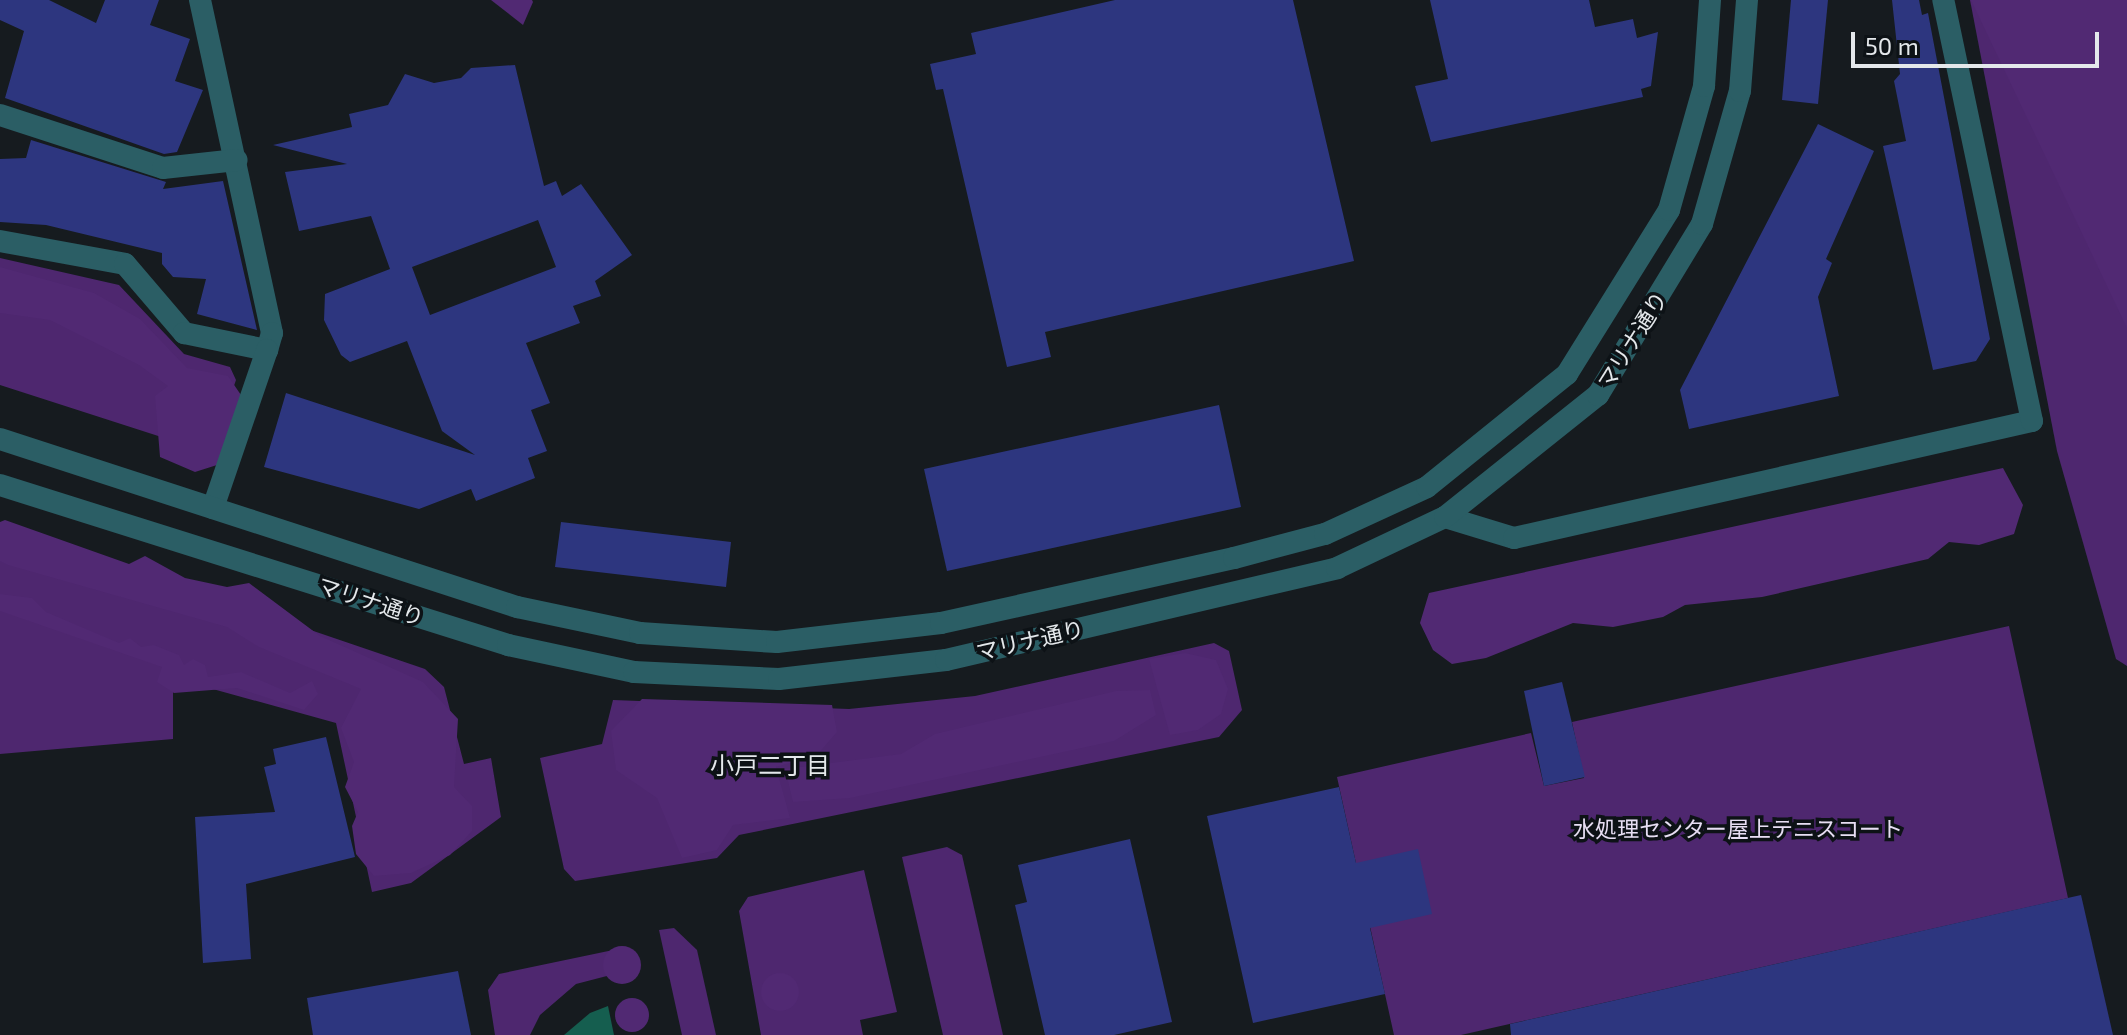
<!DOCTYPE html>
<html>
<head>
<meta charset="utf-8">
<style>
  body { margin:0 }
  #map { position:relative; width:2127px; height:1035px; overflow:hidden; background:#161b1f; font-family:"Exo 2","Noto Sans JP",sans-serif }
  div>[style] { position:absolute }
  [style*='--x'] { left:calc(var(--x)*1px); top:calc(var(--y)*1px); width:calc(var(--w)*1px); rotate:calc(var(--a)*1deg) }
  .green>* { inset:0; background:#4e276f }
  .forest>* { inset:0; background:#512973 }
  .round { border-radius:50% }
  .water>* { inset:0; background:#155e4f }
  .building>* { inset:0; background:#2d367f }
  .minor>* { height:22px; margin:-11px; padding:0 11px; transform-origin:11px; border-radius:11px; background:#2b5e65 }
  .tertiary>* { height:22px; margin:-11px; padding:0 11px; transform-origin:11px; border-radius:11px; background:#2b5e65 }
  span { translate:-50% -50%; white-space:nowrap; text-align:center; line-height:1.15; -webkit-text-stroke:7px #0d1216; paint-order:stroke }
  .street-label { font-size:22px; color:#e4e8eb }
  .park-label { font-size:22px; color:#e7def3 }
  .neighbourhood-label { font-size:24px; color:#e4e8eb }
  .scale { position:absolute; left:1851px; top:32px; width:248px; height:36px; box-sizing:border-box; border:4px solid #e4e8eb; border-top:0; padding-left:10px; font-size:24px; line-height:28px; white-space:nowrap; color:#e4e8eb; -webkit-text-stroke:6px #0d1216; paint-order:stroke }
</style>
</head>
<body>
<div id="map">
  <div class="green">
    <i style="clip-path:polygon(1970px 0,2127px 0,2127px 666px,2116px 659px,2057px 451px)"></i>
    <i style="clip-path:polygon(0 258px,119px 285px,184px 354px,230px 367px,236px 380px,211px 453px,0 385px)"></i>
    <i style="clip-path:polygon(0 524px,425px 669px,444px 687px,464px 764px,491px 758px,501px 817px,411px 883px,372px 892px,336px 723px,173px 678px,173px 739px,0 754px)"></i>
    <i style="clip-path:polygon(2009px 626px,2068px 898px,1461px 1035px,1394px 1035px,1337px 777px,1531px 733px,1544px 786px,1584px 778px,1572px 722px)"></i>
    <i style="clip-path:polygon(1214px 643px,1229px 651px,1242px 710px,1219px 737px,739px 835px,717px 858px,575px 881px,564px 869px,540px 758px,602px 744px,613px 700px,849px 709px,975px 696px)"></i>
    <i style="clip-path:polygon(947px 847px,962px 855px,1003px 1035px,943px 1035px,902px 857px)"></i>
    <i style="clip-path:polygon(864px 870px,897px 1012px,860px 1020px,863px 1035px,761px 1035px,739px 911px,748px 897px)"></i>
    <i style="clip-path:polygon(674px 928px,697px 950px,716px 1035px,682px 1035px,659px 930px)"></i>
    <i style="clip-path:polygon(618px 949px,630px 970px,576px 984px,540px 1015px,530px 1035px,495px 1035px,488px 990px,499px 974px)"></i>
  </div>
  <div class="forest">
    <i style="clip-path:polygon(491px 0,532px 0,533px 2px,523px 25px)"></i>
    <i style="clip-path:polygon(1971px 0,2127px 0,2127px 328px)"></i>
    <i style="clip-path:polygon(0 267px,94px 293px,140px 319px,187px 368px,228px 376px,241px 395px,217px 465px,195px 472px,160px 457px,155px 396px,168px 386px,139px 365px,50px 320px,0 313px)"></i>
    <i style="clip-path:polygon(2003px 468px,2023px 505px,2014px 534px,1979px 545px,1949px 542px,1928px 559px,1762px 597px,1685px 605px,1663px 617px,1613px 627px,1573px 623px,1486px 658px,1452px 664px,1433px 650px,1420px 623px,1429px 593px)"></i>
    <i style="clip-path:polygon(5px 520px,129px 564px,145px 556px,185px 578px,227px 587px,249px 583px,320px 636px,423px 682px,458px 719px,454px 787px,472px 806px,472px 831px,450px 855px,411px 873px,374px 876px,356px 854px,352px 826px,358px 812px,345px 787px,354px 762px,341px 728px,361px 689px,259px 647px,227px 627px,8px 565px,0 561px,0 522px)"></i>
    <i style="clip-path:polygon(0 594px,32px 598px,46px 612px,119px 643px,130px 638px,141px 647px,154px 645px,179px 655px,184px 665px,193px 659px,205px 665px,208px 677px,241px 672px,290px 693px,312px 681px,318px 694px,304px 710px,237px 688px,174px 693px,157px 682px,162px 667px,0 611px)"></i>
    <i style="clip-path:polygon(1185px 653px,1216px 660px,1228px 689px,1221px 714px,1198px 730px,1170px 735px,1149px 659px)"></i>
    <i style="clip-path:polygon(1150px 690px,1156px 715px,1114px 741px,850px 798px,793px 802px,785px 769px,901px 754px,935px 734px,1116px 691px)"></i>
    <i style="clip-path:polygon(642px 699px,832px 705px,837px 732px,817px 755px,776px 767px,790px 818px,733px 825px,717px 850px,682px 858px,657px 798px,616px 770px,611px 731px)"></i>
    <i class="round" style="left:603px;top:946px;width:38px;height:38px"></i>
    <i class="round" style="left:761px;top:973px;width:38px;height:38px"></i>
    <i class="round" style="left:615px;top:998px;width:34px;height:34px"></i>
  </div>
  <div class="water">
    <i style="clip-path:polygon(608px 1006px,614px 1035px,564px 1035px,590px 1013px)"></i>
  </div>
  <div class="building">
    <i style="clip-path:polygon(0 0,49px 0,96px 23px,105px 0,159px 0,150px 25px,190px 39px,175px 81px,203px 90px,177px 152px,164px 154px,5px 98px,24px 31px,0 20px)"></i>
    <i style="clip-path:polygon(1115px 0,1293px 0,1354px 261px,1045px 332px,1051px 357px,1007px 367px,943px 89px,936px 90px,930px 64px,976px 54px,971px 33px)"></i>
    <i style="clip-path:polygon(1430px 0,1589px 0,1595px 27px,1633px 19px,1637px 38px,1658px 32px,1651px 86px,1641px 89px,1643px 97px,1431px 142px,1415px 86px,1448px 79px)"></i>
    <i style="clip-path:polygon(1791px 0,1828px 0,1818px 104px,1782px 100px)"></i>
    <i style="clip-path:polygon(1892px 0,1919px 0,1922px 15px,1928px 13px,1990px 339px,1976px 361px,1933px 370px,1883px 146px,1906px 141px,1894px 81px,1900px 74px)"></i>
    <i style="clip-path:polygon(evenodd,515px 65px,544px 186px,556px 181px,562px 196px,581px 184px,632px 255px,595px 281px,601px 296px,573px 306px,580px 323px,526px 343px,550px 403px,531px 410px,547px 451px,528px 458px,535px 478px,476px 501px,471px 489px,419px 509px,264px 467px,286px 393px,475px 455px,442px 431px,407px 341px,350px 362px,341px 355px,324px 320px,325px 294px,390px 269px,371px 216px,299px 231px,285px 172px,347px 164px,273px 145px,352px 127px,349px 114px,388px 105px,405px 74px,434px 83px,461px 78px,471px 68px,515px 65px,538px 220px,556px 267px,430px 315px,412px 267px,538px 220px)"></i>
    <i style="clip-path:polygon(1818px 124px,1874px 151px,1826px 259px,1832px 263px,1818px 297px,1839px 396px,1689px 429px,1680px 390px)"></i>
    <i style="clip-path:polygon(31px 140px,166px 182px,163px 189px,223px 181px,257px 330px,197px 314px,206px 279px,173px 277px,162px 264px,162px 253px,46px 225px,0 222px,0 159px,26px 158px)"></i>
    <i style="clip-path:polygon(1219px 405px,1241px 507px,947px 571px,924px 469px)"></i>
    <i style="clip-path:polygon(561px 522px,731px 542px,726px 587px,555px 567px)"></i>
    <i style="clip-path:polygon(1562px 682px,1585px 777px,1544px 786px,1524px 691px)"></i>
    <i style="clip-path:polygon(326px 737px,355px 857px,246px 884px,251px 959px,203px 963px,195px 817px,275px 812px,264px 767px,276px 764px,273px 749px)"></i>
    <i style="clip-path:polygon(1339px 787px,1356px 863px,1418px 849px,1432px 914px,1370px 928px,1385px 994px,1253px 1023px,1207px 816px)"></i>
    <i style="clip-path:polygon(1130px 839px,1172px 1022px,1114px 1035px,1045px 1035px,1015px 905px,1027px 902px,1018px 865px)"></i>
    <i style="clip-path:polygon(2081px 895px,2113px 1035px,1511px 1035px,1510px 1024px)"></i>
    <i style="clip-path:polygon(458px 971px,471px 1035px,313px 1035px,307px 998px)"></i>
  </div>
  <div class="minor">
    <i style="--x:200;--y:0;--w:341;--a:77.8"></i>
    <i style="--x:272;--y:333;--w:18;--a:106"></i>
    <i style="--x:0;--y:115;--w:171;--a:18"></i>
    <i style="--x:163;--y:168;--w:74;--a:-6.2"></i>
    <i style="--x:0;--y:241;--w:127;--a:10.4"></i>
    <i style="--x:125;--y:264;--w:91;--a:49.5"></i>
    <i style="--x:184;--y:333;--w:85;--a:11.6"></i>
    <i style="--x:267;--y:350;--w:167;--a:108.9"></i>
    <i style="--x:1445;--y:517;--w:72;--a:16.9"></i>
    <i style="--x:1514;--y:538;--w:531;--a:-12.73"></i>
    <i style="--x:2032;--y:421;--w:430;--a:-101.9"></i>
  </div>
  <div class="tertiary">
    <i style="--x:0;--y:439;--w:544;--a:18"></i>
    <i style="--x:517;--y:607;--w:126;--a:11.9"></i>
    <i style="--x:640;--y:633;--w:137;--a:3.8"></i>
    <i style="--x:777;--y:642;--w:165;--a:-6.6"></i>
    <i style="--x:941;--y:623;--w:300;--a:-12.5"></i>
    <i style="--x:1234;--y:558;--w:94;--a:-14.8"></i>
    <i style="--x:1325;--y:534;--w:112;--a:-24.7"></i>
    <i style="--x:1427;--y:487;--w:180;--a:-38.9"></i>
    <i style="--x:1567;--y:374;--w:193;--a:-58.1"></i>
    <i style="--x:1669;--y:210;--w:129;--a:-74.2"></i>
    <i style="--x:1704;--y:86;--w:86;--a:-86"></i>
    <i style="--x:0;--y:485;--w:533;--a:17.48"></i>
    <i style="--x:508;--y:645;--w:129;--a:12.1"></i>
    <i style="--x:634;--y:672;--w:145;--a:2.8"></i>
    <i style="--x:779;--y:679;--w:168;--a:-6.5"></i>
    <i style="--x:946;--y:660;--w:402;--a:-13.2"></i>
    <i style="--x:1337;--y:568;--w:119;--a:-25.3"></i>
    <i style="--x:1445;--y:517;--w:196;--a:-38.6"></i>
    <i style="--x:1598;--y:395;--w:200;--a:-58.7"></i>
    <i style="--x:1702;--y:224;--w:138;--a:-74.1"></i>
    <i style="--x:1740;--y:91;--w:91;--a:-85.6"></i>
  </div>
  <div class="street-label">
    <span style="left:1632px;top:340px;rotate:-58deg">マリナ通り</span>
    <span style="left:371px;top:601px;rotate:18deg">マリナ通り</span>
    <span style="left:1030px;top:640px;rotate:-13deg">マリナ通り</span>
  </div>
  <div class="park-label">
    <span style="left:1738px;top:829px">水処理センター屋上テニスコート</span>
  </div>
  <div class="neighbourhood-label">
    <span style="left:770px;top:765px">小戸二丁目</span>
  </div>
  <div class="scale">50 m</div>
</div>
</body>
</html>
